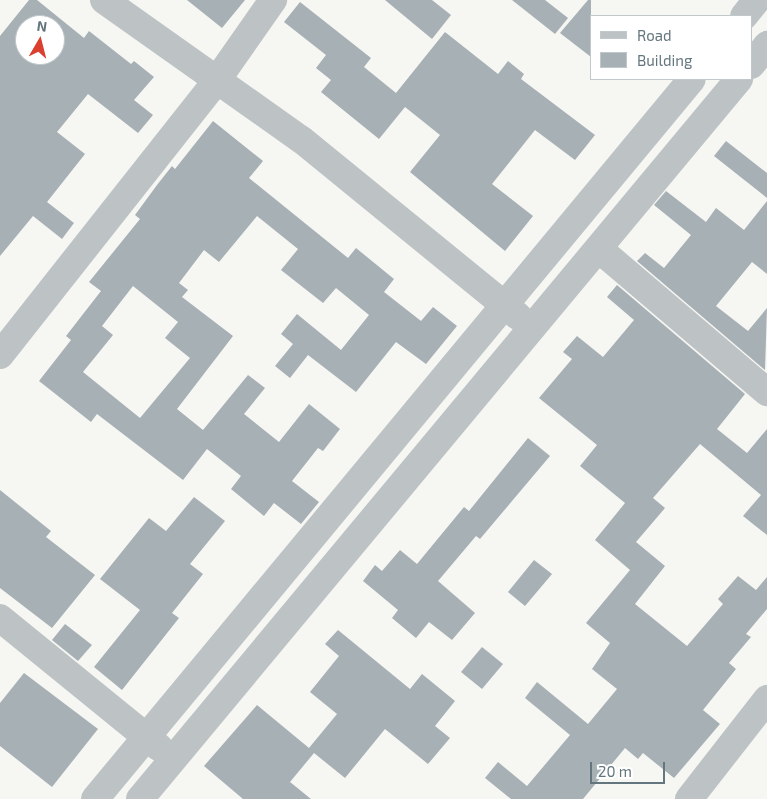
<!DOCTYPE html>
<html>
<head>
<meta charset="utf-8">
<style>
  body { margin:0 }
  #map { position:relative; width:767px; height:799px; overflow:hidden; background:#f6f6f3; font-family:"Exo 2",sans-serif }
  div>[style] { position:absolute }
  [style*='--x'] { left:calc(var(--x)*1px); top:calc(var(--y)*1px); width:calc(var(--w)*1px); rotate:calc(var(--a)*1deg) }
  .building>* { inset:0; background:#a7b0b4 }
  .minor>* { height:28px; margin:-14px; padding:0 14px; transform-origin:14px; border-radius:14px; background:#bdc3c5 }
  span { translate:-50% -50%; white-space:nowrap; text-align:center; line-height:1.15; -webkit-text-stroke:5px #fff; paint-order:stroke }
  .legend { position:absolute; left:590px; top:15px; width:162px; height:65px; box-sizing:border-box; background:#fff; border:1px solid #c1c8cb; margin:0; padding:6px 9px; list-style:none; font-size:15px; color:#63757d }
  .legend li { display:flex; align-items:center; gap:10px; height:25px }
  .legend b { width:25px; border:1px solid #c1c8cb }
  .north { position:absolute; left:15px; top:15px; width:50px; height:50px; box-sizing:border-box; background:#fff; border:1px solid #c1c8cb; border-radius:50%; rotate:8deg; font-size:14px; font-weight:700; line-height:20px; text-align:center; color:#63757d }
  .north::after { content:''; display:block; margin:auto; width:18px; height:22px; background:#da3f2f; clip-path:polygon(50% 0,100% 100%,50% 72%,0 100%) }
  .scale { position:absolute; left:590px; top:762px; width:75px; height:22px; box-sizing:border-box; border:2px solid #63757d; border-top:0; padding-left:6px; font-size:15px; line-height:18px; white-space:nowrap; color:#63757d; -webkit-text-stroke:4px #fff; paint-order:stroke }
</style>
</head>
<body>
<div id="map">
  <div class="building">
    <i style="clip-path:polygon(evenodd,29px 0,37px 0,84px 38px,89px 31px,131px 64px,134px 61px,154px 77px,134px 100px,153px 115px,138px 133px,88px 94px,57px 132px,85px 154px,47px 202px,74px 223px,62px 239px,33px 216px,0 256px,0 36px,29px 0,25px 25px,55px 25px,55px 55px,25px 55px,25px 25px)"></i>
    <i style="clip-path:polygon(187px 0,245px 0,222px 28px)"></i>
    <i style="clip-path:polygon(385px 0,432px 0,451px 15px,432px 39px)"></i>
    <i style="clip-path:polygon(512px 0,545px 0,568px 18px,555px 34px)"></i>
    <i style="clip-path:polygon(588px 0,591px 0,591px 57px,560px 33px)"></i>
    <i style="clip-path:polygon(300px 2px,371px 58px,364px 67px,396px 93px,445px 32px,498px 74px,508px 61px,524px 74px,521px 79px,595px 135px,575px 160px,535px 130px,492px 184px,533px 216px,505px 251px,410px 172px,440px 135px,405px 107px,379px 139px,321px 92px,331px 80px,316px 68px,326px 55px,284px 22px)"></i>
    <i style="clip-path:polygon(evenodd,213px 121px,263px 161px,249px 178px,348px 258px,356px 248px,394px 279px,384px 292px,421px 321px,433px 307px,457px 326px,426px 364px,396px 342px,356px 392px,308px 355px,290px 378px,275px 366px,293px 344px,281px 334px,297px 314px,341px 350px,369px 315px,336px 288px,323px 303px,281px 270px,298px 249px,257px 216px,219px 262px,204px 250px,179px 283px,188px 290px,182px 297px,233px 336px,177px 409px,203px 430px,248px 375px,265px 388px,244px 414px,279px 442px,309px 404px,340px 429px,323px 451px,318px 448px,292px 481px,319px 502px,301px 524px,274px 503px,264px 516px,231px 489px,241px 476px,207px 449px,183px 480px,97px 414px,91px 422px,39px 381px,71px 340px,66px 336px,101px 291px,89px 282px,140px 219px,135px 215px,157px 185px,172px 166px,175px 169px,213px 121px,133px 286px,178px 322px,165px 338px,190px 358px,140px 418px,83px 372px,113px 335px,102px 326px,133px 286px)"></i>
    <i style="clip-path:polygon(726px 141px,767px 173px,767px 198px,714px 156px)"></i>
    <i style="clip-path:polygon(666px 191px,706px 222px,716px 208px,744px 230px,767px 201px,767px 274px,752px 262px,716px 306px,748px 331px,767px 308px,765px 370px,637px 261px,645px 253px,664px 268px,691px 235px,654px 205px)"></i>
    <i style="clip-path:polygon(617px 285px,745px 394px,717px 429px,747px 453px,767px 429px,767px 535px,743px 516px,761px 495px,700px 444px,653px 498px,665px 508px,636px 542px,665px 566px,635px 604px,687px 646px,723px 604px,718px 599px,738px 576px,756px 590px,767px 577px,767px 609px,746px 634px,751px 637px,729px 663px,736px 669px,703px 710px,720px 724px,674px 778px,643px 753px,638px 759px,625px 748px,583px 799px,511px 799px,485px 778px,498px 762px,527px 786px,570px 735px,525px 698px,537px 682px,588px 724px,617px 689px,592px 669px,610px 643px,586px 623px,630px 570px,595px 540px,625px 503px,580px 466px,597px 445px,539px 398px,572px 359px,563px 352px,577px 336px,603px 357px,634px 320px,607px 297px)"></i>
    <i style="clip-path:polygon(528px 438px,550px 456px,480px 539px,476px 536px,438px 581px,475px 613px,452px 640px,429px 622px,416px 638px,392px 618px,398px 610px,363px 581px,375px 565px,382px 571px,400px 550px,417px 564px,464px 507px,469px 511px)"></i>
    <i style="clip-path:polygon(0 490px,51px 531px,46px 537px,95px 575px,52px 628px,0 588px)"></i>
    <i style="clip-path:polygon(194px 497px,225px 521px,190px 564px,203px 574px,172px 613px,179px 618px,122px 690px,94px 667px,140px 610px,100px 579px,149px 518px,166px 531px)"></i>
    <i style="clip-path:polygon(534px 560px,552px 574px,525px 606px,508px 592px)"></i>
    <i style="clip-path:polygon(65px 624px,92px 645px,78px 661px,52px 640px)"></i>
    <i style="clip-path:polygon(338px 630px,410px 689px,422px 674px,455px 701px,435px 726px,450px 738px,428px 764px,385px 729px,345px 778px,314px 753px,290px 782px,311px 799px,243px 799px,204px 766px,257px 705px,309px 748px,337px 714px,310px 692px,339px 656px,325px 644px)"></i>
    <i style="clip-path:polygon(482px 647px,503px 664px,482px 689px,461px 672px)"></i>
    <i style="clip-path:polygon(24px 673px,98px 729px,52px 787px,0 746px,0 703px)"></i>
  </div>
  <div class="minor">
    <i style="--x:104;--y:0;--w:242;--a:35.3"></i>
    <i style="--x:302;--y:140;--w:279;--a:39.2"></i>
    <i style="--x:744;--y:16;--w:21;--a:-51"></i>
    <i style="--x:751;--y:65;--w:26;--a:-51"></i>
    <i style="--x:599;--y:249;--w:221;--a:40.4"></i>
    <i style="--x:0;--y:355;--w:350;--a:-51.7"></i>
    <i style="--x:217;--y:80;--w:98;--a:-55"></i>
    <i style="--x:0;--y:618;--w:205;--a:39.1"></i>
    <i style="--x:95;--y:799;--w:935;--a:-50.34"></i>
    <i style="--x:140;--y:799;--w:937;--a:-50.24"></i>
    <i style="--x:689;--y:799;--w:127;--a:-52"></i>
  </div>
  <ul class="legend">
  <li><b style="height:6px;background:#bdc3c5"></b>Road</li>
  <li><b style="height:14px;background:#a7b0b4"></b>Building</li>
  </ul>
  <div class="north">N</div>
  <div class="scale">20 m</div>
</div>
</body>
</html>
